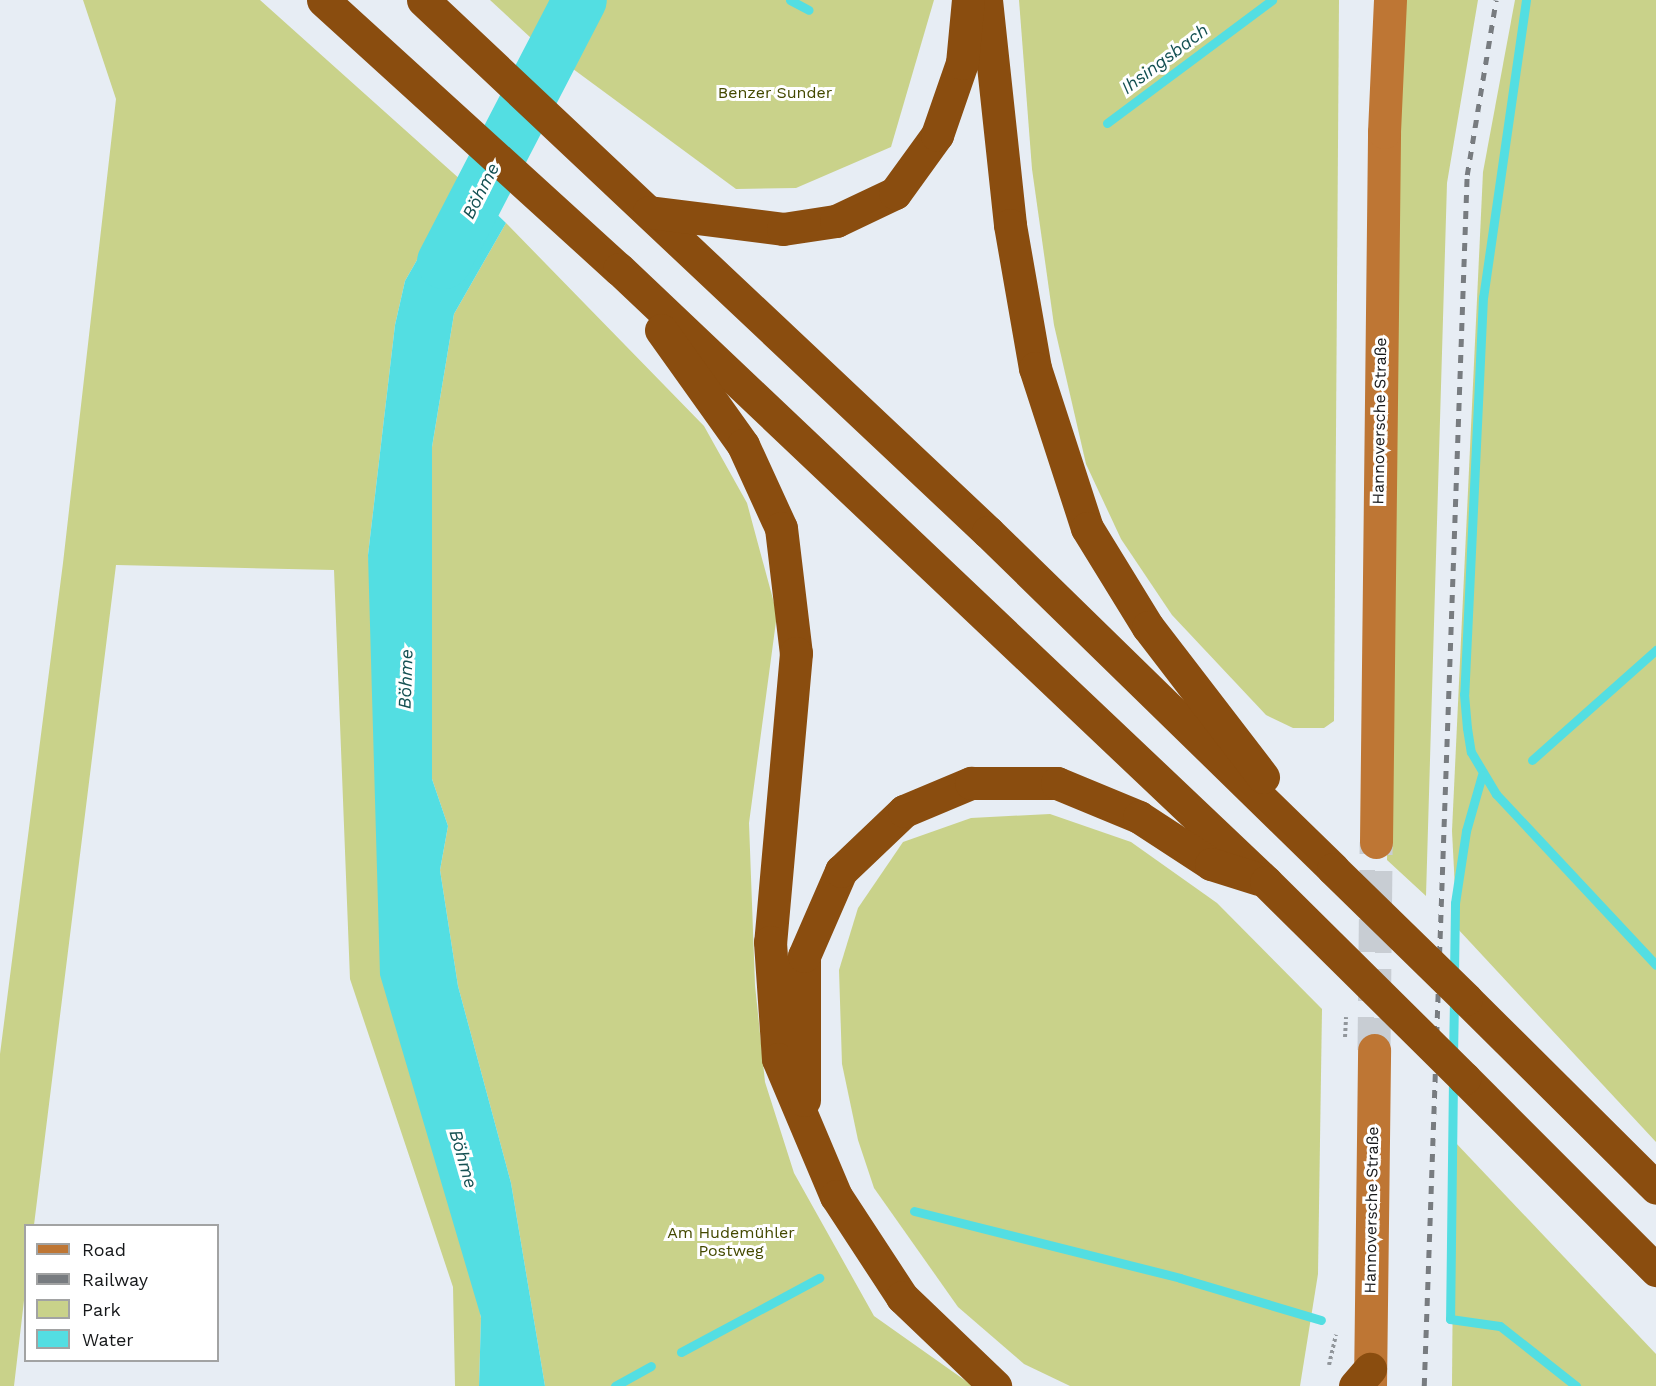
<!DOCTYPE html>
<html>
<head>
<meta charset="utf-8">
<style>
  body { margin:0 }
  #map { position:relative; width:1656px; height:1386px; overflow:hidden; background:#e7edf4; font-family:"Work Sans",sans-serif }
  div>[style] { position:absolute }
  [style*='--x'] { left:calc(var(--x)*1px); top:calc(var(--y)*1px); width:calc(var(--w)*1px); rotate:calc(var(--a)*1deg) }
  .green>* { inset:0; background:#c9d28a }
  .water>* { inset:0; background:#53dee2 }
  .stream>* { height:9px; margin:-4.5px; padding:0 4.5px; transform-origin:4.5px; border-radius:4.5px; background:#53dee2 }
  .river>* { height:54px; margin:-27px; padding:0 27px; transform-origin:27px; border-radius:27px; background:#53dee2 }
  .secondary-tunnel>* { height:33px; margin-top:-16.5px; transform-origin:0; background:repeating-linear-gradient(90deg,#c8cdd3 0 33px,transparent 0 49px) }
  .path>* { height:4px; margin-top:-2px; transform-origin:0; background:repeating-linear-gradient(90deg,#91969b 0 3px,transparent 0 6px) }
  .secondary>* { height:33px; margin:-16.5px; padding:0 16.5px; transform-origin:16.5px; border-radius:16.5px; background:#be7634 }
  .highway>* { height:33px; margin:-16.5px; padding:0 16.5px; transform-origin:16.5px; border-radius:16.5px; background:#8a4d0f }
  .rail>* { height:4.5px; margin-top:-2.25px; transform-origin:0; background:repeating-linear-gradient(90deg,#787c80 0 8px,transparent 0 16px) }
  .highway-bridge>* { height:33px; margin:-16.5px; padding:0 16.5px; transform-origin:16.5px; border-radius:16.5px; background:#8a4d0f }
  span { translate:-50% -50%; white-space:nowrap; text-align:center; line-height:1.15; -webkit-text-stroke:6px #fff; paint-order:stroke }
  .park-label { font-size:16px; color:#444900 }
  .street-label { font-size:16px; color:#16181a }
  .water-label { font-size:18px; color:#155153; font-style:italic }
  .legend { position:absolute; left:24px; top:1224px; width:195px; height:138px; box-sizing:border-box; background:#fff; border:2px solid #a2a3a3; margin:0; padding:8px 10px; list-style:none; font-size:18px; color:#16181a }
  .legend li { display:flex; align-items:center; gap:12px; height:30px }
  .legend b { width:30px; border:2px solid #a2a3a3 }
</style>
</head>
<body>
<div id="map">
  <div class="green">
    <i style="clip-path:polygon(83px 0,260px 0,462px 181px,405px 281px,395px 325px,368px 555px,481px 1318px,479px 1386px,455px 1386px,453px 1287px,350px 979px,334px 570px,116px 565px,34px 1225px,26px 1226px,25px 1292px,14px 1386px,0 1386px,0 1054px,63px 563px,116px 99px)"></i>
    <i style="clip-path:polygon(490px 0,934px 0,891px 147px,796px 188px,736px 189px,531px 38px)"></i>
    <i style="clip-path:polygon(1019px 0,1339px 0,1334px 721px,1324px 728px,1293px 728px,1266px 715px,1172px 615px,1121px 539px,1086px 464px,1054px 325px,1032px 169px)"></i>
    <i style="clip-path:polygon(1401px 0,1478px 0,1447px 183px,1426px 896px,1387px 860px)"></i>
    <i style="clip-path:polygon(1515px 0,1656px 0,1656px 1142px,1457px 928px,1452px 831px,1483px 172px)"></i>
    <i style="clip-path:polygon(506px 223px,704px 426px,747px 503px,777px 614px,749px 823px,755px 985px,765px 1082px,794px 1173px,874px 1316px,973px 1386px,545px 1386px,511px 1183px,458px 986px,440px 870px,448px 826px,432px 779px,432px 447px,454px 314px)"></i>
    <i style="clip-path:polygon(1050px 814px,1131px 842px,1217px 903px,1322px 1009px,1318px 1274px,1300px 1386px,1070px 1386px,1024px 1364px,958px 1307px,874px 1188px,858px 1140px,842px 1064px,839px 970px,858px 908px,903px 842px,971px 818px)"></i>
    <i style="clip-path:polygon(1454px 1141px,1656px 1354px,1656px 1386px,1452px 1386px)"></i>
  </div>
  <div class="water">
    <i style="clip-path:polygon(462px 181px,506px 223px,454px 314px,432px 447px,432px 779px,448px 826px,440px 870px,458px 986px,511px 1183px,545px 1386px,479px 1386px,481px 1317px,380px 975px,368px 555px,395px 325px,405px 281px)"></i>
  </div>
  <div class="stream">
    <i style="--x:790;--y:0;--w:21;--a:28"></i>
    <i style="--x:1526;--y:0;--w:300;--a:98.2"></i>
    <i style="--x:1483;--y:297;--w:397;--a:92.7"></i>
    <i style="--x:1464;--y:694;--w:34;--a:85"></i>
    <i style="--x:1467;--y:728;--w:24;--a:81"></i>
    <i style="--x:1471;--y:752;--w:49;--a:59.2"></i>
    <i style="--x:1496;--y:794;--w:234;--a:46.9"></i>
    <i style="--x:1107;--y:123;--w:206;--a:-36.7"></i>
    <i style="--x:1532;--y:760;--w:166;--a:-41.6"></i>
    <i style="--x:1454;--y:976;--w:73;--a:-89.2"></i>
    <i style="--x:1455;--y:903;--w:73;--a:-81.3"></i>
    <i style="--x:1466;--y:831;--w:58;--a:-74.1"></i>
    <i style="--x:1453;--y:1057;--w:59;--a:-89"></i>
    <i style="--x:1453;--y:1079;--w:240;--a:90.7"></i>
    <i style="--x:1450;--y:1319;--w:50;--a:8"></i>
    <i style="--x:1500;--y:1326;--w:97;--a:38.3"></i>
    <i style="--x:914;--y:1211;--w:274;--a:14.1"></i>
    <i style="--x:1180;--y:1278;--w:147;--a:16.6"></i>
    <i style="--x:681;--y:1352;--w:157;--a:-28.2"></i>
    <i style="--x:615;--y:1386;--w:41;--a:-29.1"></i>
  </div>
  <div class="river">
    <i style="--x:444;--y:262;--w:295;--a:-62.6"></i>
  </div>
  <div class="secondary-tunnel">
    <i style="--x:1374;--y:1050;--w:208;--a:-89.4"></i>
  </div>
  <div class="path">
    <i style="--x:1345;--y:1037;--w:20;--a:-87"></i>
    <i style="--x:1329;--y:1365;--w:31;--a:-77"></i>
  </div>
  <div class="secondary">
    <i style="--x:1376;--y:842;--w:710;--a:-89.35"></i>
    <i style="--x:1384;--y:132;--w:132;--a:-87.4"></i>
    <i style="--x:1370;--y:1386;--w:336;--a:-89.3"></i>
  </div>
  <div class="highway">
    <i style="--x:323;--y:0;--w:400;--a:42.3"></i>
    <i style="--x:619;--y:269;--w:891;--a:43.45"></i>
    <i style="--x:423;--y:0;--w:776;--a:43.28"></i>
    <i style="--x:988;--y:532;--w:482;--a:44.3"></i>
    <i style="--x:986;--y:0;--w:226;--a:83.9"></i>
    <i style="--x:1010;--y:225;--w:145;--a:80.1"></i>
    <i style="--x:1035;--y:368;--w:168;--a:72"></i>
    <i style="--x:1087;--y:528;--w:116;--a:58.4"></i>
    <i style="--x:1148;--y:627;--w:189;--a:52.5"></i>
    <i style="--x:649;--y:212;--w:135;--a:7.2"></i>
    <i style="--x:783;--y:229;--w:54;--a:-8.6"></i>
    <i style="--x:836;--y:221;--w:65;--a:-25.4"></i>
    <i style="--x:895;--y:193;--w:72;--a:-54.1"></i>
    <i style="--x:937;--y:135;--w:76;--a:-70.9"></i>
    <i style="--x:962;--y:63;--w:63;--a:-84.6"></i>
    <i style="--x:661;--y:330;--w:141;--a:54.5"></i>
    <i style="--x:743;--y:445;--w:91;--a:65.4"></i>
    <i style="--x:781;--y:528;--w:126;--a:83.2"></i>
    <i style="--x:796;--y:653;--w:290;--a:95.1"></i>
    <i style="--x:770;--y:942;--w:117;--a:86.1"></i>
    <i style="--x:778;--y:1059;--w:149;--a:67.1"></i>
    <i style="--x:836;--y:1196;--w:121;--a:56.8"></i>
    <i style="--x:902;--y:1297;--w:129;--a:43.7"></i>
    <i style="--x:1466;--y:999;--w:268;--a:44.8"></i>
    <i style="--x:1464;--y:1078;--w:272;--a:45"></i>
    <i style="--x:804;--y:1100;--w:144;--a:-90"></i>
    <i style="--x:804;--y:956;--w:93;--a:-66.5"></i>
    <i style="--x:841;--y:871;--w:87;--a:-43.6"></i>
    <i style="--x:904;--y:811;--w:73;--a:-22.7"></i>
    <i style="--x:971;--y:783;--w:86;--a:0"></i>
    <i style="--x:1057;--y:783;--w:89;--a:22.5"></i>
    <i style="--x:1139;--y:817;--w:86;--a:33.1"></i>
    <i style="--x:1211;--y:864;--w:50;--a:17.4"></i>
    <i style="--x:1355;--y:1386;--w:23;--a:-49"></i>
  </div>
  <div class="rail">
    <i style="--x:1424;--y:1386;--w:1212;--a:-87.97"></i>
    <i style="--x:1467;--y:175;--w:177;--a:-80.6"></i>
  </div>
  <div class="highway-bridge">
    <i style="--x:1333;--y:869;--w:186;--a:44.3"></i>
    <i style="--x:1266;--y:882;--w:279;--a:44.7"></i>
  </div>
  <div class="park-label">
    <span style="left:775px;top:93px">Benzer Sunder</span>
    <span style="left:731px;top:1242px">Am Hudemühler<br>Postweg</span>
  </div>
  <div class="street-label">
    <span style="left:1380px;top:421px;rotate:-89deg">Hannoversche Straße</span>
    <span style="left:1372px;top:1210px;rotate:-89deg">Hannoversche Straße</span>
  </div>
  <div class="water-label">
    <span style="left:1165px;top:59px;rotate:-37deg">Ihsingsbach</span>
    <span style="left:481px;top:191px;rotate:-63deg">Böhme</span>
    <span style="left:406px;top:679px;rotate:-88deg">Böhme</span>
    <span style="left:463px;top:1159px;rotate:74deg">Böhme</span>
  </div>
  <ul class="legend">
  <li><b style="height:8px;background:#be7634"></b>Road</li>
  <li><b style="height:8px;background:#787c80"></b>Railway</li>
  <li><b style="height:16px;background:#c9d28a"></b>Park</li>
  <li><b style="height:16px;background:#53dee2"></b>Water</li>
  </ul>
</div>
</body>
</html>
